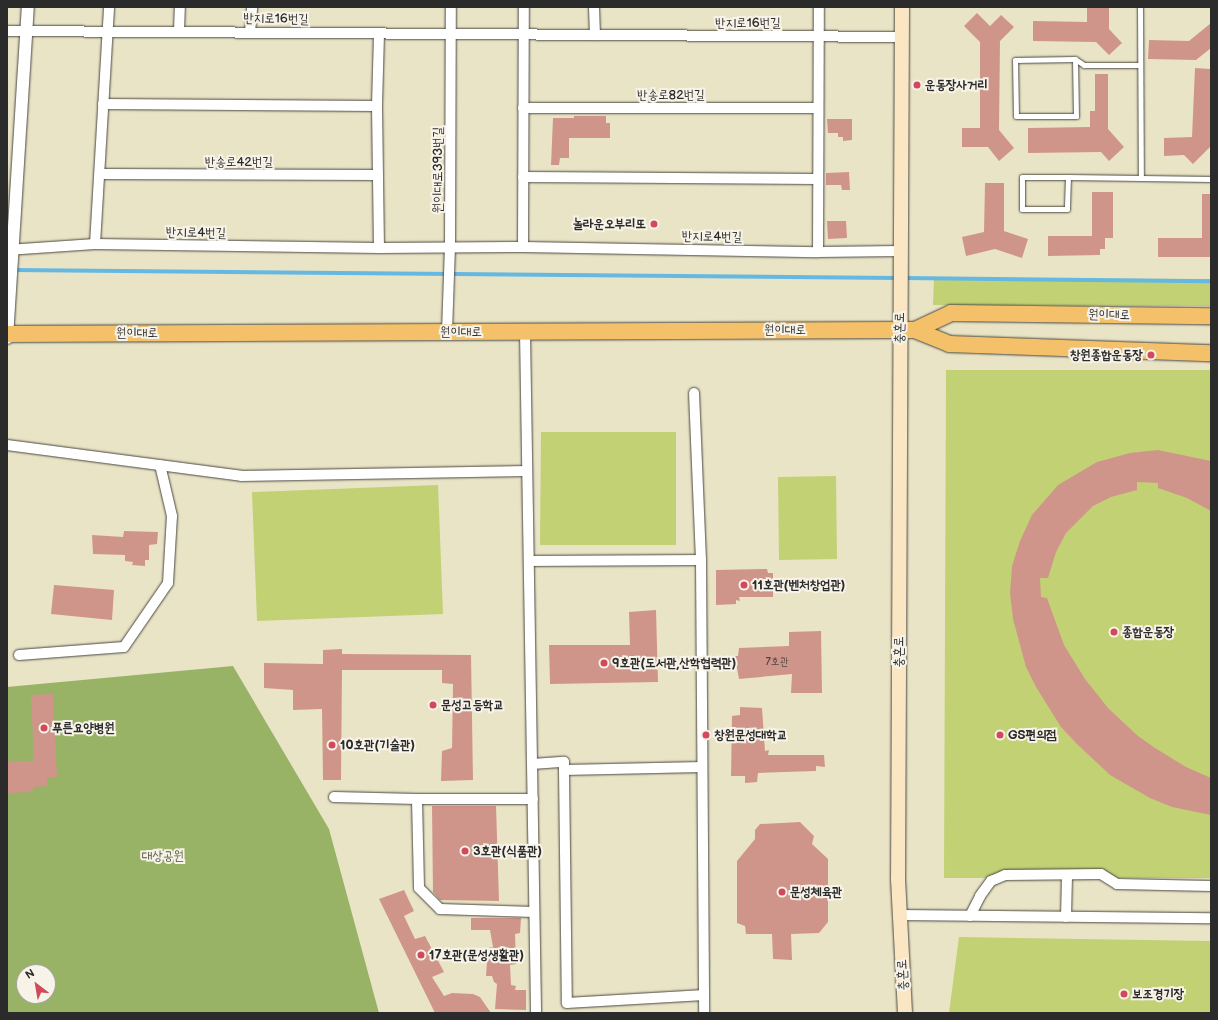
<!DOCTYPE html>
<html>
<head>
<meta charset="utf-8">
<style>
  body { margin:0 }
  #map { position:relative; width:1218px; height:1020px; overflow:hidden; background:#eae4c6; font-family:"Balsamiq Sans","Poor Story",sans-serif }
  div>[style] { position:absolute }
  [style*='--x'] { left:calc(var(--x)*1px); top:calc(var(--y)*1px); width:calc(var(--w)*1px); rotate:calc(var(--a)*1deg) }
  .green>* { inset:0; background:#c1d174 }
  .forest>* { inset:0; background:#98b366 }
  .stream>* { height:3.5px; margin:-1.75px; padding:0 1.75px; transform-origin:1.75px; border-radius:1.75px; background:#65b8e1 }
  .building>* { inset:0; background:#d0958a }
  .roads { filter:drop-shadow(0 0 1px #484742) drop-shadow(0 0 1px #484742) }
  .service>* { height:5px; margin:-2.5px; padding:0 2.5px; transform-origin:2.5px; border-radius:2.5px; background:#fff }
  .minor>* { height:10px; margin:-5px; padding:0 5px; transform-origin:5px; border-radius:5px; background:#fff }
  .tertiary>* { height:12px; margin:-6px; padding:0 6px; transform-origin:6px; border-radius:6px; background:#fff }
  .secondary>* { height:14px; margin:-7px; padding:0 7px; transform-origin:7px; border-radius:7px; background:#fbe6c3 }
  .primary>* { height:16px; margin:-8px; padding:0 8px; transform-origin:8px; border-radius:8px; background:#f4c16a }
  .dots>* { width:11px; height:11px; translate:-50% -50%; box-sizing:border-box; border:2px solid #f7f3e8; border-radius:50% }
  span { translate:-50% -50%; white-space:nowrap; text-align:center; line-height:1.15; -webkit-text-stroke:4px #f7f3e8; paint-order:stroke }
  .number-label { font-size:11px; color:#544643 }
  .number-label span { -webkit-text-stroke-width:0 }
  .street-label { font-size:13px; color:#2b2b2b }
  .poi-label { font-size:13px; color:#2b2b2b; font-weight:700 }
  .left { translate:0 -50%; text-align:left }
  .right { translate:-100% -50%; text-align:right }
  .park-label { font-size:13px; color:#50543d }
  .frame { position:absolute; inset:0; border:8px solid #2b2b2b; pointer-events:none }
  .north { position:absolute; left:16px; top:964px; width:40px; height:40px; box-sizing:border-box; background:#f7f3e8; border:1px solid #a5a39c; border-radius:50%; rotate:329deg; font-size:11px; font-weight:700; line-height:16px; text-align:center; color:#2b2b2b }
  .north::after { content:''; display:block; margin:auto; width:14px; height:18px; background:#d1495b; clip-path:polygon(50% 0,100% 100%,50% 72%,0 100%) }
</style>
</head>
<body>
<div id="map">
  <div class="green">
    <i style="clip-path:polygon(934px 278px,1211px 279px,1211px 306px,933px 305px)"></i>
    <i style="clip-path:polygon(946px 370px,1211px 370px,1211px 878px,944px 878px)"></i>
    <i style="clip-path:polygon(541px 432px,676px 432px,676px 545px,540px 545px)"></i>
    <i style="clip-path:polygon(836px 476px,837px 559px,779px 560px,778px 477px)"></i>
    <i style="clip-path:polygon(438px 485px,443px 614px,257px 621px,252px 492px)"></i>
    <i style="clip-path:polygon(959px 937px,1211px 941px,1211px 1013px,949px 1013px)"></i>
  </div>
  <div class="forest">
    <i style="clip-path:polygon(evenodd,233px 666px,329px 829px,379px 1013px,7px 1013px,7px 687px,233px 666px,24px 972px,48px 972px,48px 996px,24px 996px,24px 972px)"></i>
  </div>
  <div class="stream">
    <i style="--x:14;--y:270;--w:884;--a:0.52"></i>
    <i style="--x:904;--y:278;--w:307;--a:0.6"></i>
  </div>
  <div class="building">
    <i style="clip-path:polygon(1087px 7px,1109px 7px,1109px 29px,1122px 43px,1109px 55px,1096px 42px,1033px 41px,1033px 21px,1087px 22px)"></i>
    <i style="clip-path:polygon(977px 13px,990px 26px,1001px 15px,1014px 27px,1000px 41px,999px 130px,1014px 148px,999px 161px,988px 147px,962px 147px,962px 128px,980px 128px,980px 42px,964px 26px)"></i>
    <i style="clip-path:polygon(1211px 23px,1211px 48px,1196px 60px,1148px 59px,1149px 40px,1189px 41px)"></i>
    <i style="clip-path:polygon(1195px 68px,1211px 69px,1211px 146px,1193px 164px,1184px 155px,1164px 156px,1164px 138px,1192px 137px)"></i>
    <i style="clip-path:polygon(1095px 74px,1108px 74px,1108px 129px,1124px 147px,1109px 161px,1101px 152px,1028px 153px,1028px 128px,1090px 127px,1090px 111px,1095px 111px)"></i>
    <i style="clip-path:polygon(574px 116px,606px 116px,606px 123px,610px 123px,610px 138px,569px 138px,569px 158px,560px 158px,559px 165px,551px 165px,553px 118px,574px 118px)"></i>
    <i style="clip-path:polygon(827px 119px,852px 119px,852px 140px,843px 141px,843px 137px,838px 137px,838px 133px,828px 133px)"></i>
    <i style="clip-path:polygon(849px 172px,850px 190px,842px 190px,841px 185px,826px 185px,826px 173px)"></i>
    <i style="clip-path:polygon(985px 183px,1004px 183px,1004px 231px,1028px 239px,1022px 258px,995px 249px,966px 256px,962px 237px,984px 232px)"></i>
    <i style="clip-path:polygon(1092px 192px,1113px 192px,1113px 238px,1105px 238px,1105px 249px,1100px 249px,1100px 255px,1048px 256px,1048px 236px,1092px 236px)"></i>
    <i style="clip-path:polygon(1202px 194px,1211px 194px,1210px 257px,1158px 257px,1158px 238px,1202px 238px)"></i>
    <i style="clip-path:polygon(827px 221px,846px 221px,847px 238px,828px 239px)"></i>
    <i style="clip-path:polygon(1158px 450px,1211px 461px,1211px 511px,1187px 498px,1158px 488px,1158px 483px,1137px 482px,1137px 490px,1111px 497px,1093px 506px,1066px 533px,1056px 552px,1048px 578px,1040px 578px,1041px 597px,1047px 598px,1064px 645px,1085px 679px,1108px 708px,1138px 736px,1155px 748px,1186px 767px,1211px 778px,1211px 815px,1172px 807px,1150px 798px,1110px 775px,1076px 743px,1061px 727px,1036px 687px,1026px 667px,1013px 619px,1010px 593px,1012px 566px,1020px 541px,1032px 515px,1058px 485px,1097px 462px,1130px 453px)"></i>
    <i style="clip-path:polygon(124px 531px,158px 532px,157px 544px,149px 545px,149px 560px,145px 560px,145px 566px,132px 565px,133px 562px,125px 561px,125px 555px,93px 554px,92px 535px,123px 537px)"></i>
    <i style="clip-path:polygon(767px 569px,768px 573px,773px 573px,773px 597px,739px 597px,740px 601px,736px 600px,736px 604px,716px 605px,716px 570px)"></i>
    <i style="clip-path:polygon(54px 585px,114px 590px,112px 620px,51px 614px)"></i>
    <i style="clip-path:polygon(656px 610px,658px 682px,550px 684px,549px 645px,630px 645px,629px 612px)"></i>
    <i style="clip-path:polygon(821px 631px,822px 693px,791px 693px,792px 674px,739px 679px,737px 668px,733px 668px,732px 656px,738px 656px,739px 648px,789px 646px,789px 632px)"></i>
    <i style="clip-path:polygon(342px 649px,342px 654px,471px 655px,473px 780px,441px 781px,442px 751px,452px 748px,453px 684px,442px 683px,442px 670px,342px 670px,341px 780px,323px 780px,322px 709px,293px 710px,293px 690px,264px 688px,264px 663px,323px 664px,323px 650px)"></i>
    <i style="clip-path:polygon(53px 694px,57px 777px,47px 777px,47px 786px,34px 787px,32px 792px,7px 793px,7px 762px,34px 761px,31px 695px)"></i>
    <i style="clip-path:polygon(740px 707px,762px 708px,765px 751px,769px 750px,768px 755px,824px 755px,825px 767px,816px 766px,816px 771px,758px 773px,757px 782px,745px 783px,745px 776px,731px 776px,732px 716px,740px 715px)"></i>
    <i style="clip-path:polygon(432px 806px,496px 806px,499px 901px,440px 900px,433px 892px)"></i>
    <i style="clip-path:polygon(800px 822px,814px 836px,812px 844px,828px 859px,828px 922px,819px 933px,791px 934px,792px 960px,773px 959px,772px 934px,746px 934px,745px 926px,737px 923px,737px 861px,755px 839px,755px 830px,760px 824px)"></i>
    <i style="clip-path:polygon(404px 890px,414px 911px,404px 916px,415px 939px,425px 936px,444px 972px,432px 977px,444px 996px,452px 993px,473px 994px,480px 997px,491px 1013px,435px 1013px,379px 899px)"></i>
    <i style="clip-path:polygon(471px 918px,521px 918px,520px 933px,515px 934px,516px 964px,510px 965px,511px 985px,516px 986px,515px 990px,526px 990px,526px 1010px,495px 1009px,497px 984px,494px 982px,492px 976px,486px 976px,488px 948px,493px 947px,490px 930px,471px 930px)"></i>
  </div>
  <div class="roads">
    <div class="service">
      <i style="--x:1140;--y:7;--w:171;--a:89.7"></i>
      <i style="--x:1075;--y:59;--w:57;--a:89"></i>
      <i style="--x:1076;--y:116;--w:60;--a:180"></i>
      <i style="--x:1016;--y:116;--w:56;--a:-91"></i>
      <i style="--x:1015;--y:60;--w:60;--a:-1"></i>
      <i style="--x:1075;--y:59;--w:11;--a:34"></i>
      <i style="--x:1084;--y:65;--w:56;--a:0"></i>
      <i style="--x:1068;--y:177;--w:32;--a:92"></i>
      <i style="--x:1067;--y:209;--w:45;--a:180"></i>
      <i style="--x:1022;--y:209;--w:32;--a:-90"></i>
      <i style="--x:1022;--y:177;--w:46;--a:0"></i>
      <i style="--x:1068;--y:177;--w:73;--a:0.8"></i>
      <i style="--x:1141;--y:178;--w:70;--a:0.8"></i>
    </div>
    <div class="minor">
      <i style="--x:594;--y:7;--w:28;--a:88"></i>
      <i style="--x:7;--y:31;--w:894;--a:0.38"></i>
      <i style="--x:179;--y:31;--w:24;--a:-88"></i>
      <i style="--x:250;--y:32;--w:25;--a:-85"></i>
      <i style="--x:379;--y:34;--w:72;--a:91.6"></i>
      <i style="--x:377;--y:106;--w:142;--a:89.2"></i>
      <i style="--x:103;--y:104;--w:274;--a:0.4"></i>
      <i style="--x:523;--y:108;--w:295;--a:0"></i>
      <i style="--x:100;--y:174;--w:278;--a:0.2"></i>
      <i style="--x:523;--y:177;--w:295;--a:0.4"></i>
      <i style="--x:95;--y:244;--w:237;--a:-86.6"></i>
      <i style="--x:523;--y:247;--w:240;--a:-89.8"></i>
      <i style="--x:7;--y:250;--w:88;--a:-3.9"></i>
      <i style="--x:95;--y:244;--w:284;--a:0.8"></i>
      <i style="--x:379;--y:248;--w:144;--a:-0.4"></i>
      <i style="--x:523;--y:247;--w:295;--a:1"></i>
      <i style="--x:818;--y:252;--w:82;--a:-0.7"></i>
      <i style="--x:818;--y:252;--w:245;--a:-89.8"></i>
      <i style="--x:447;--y:332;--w:85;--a:-88"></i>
      <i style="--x:450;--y:247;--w:240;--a:-89.8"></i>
      <i style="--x:525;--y:332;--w:681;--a:89.07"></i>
      <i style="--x:694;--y:393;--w:167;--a:87.6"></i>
      <i style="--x:7;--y:445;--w:236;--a:7.5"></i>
      <i style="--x:241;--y:476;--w:286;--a:-1"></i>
      <i style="--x:529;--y:561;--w:172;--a:-0.3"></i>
      <i style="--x:701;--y:560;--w:453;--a:89.6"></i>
      <i style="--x:19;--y:655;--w:105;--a:-4.4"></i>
      <i style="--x:124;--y:647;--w:78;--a:-55.5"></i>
      <i style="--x:168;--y:583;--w:67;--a:-86.6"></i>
      <i style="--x:172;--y:516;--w:52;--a:-103.2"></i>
      <i style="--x:532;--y:764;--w:32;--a:-4"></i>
      <i style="--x:564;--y:762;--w:8;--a:90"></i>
      <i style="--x:702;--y:767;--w:138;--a:178.8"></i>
      <i style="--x:564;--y:770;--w:233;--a:89.3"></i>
      <i style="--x:567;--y:1003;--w:137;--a:-3.3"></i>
      <i style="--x:334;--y:797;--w:83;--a:1.4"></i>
      <i style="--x:417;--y:799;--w:116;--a:0"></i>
      <i style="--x:417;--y:799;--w:89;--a:88.7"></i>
      <i style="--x:419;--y:888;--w:30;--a:45"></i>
      <i style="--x:440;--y:909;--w:94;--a:1.8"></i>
      <i style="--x:900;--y:915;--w:311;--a:0.6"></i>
      <i style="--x:970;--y:916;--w:22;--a:-63"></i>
      <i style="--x:980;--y:896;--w:19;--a:-54"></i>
      <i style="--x:991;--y:881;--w:15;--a:-23"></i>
      <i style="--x:1005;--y:875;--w:96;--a:-0.6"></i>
      <i style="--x:1101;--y:874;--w:19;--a:32"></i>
      <i style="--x:1117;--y:884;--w:94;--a:1.2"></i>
      <i style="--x:1066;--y:917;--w:42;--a:-88.6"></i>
    </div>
    <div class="tertiary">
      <i style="--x:7;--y:338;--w:332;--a:-86.4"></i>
    </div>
    <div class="secondary">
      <i style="--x:902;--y:7;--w:872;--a:90.26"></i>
      <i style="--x:898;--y:879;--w:134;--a:87"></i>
    </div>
    <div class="primary">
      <i style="--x:915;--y:330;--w:40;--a:-25"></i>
      <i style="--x:951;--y:313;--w:260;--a:0.7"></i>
      <i style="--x:7;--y:334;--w:893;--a:-0.26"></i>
      <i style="--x:900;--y:330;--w:15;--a:0"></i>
      <i style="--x:915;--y:330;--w:37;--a:22"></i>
      <i style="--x:949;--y:344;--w:262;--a:2"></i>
    </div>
  </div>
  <div class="dots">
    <i style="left:917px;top:85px;background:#d1495b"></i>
    <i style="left:654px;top:224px;background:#d1495b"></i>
    <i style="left:1151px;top:355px;background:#d1495b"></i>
    <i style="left:744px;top:585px;background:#d1495b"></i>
    <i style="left:1114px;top:632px;background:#d1495b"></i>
    <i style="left:604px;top:663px;background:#d1495b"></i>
    <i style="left:433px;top:705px;background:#d1495b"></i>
    <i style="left:44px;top:728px;background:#d1495b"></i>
    <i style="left:706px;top:735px;background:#d1495b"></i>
    <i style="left:1000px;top:735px;background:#d1495b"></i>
    <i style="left:332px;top:745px;background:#d1495b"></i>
    <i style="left:465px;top:851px;background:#d1495b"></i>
    <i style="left:782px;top:892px;background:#d1495b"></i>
    <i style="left:421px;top:955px;background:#d1495b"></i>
    <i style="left:1124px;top:994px;background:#d1495b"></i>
  </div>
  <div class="number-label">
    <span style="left:777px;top:662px">7호관</span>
  </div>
  <div class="street-label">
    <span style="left:276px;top:19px;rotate:1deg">반지로16번길</span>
    <span style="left:748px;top:23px">반지로16번길</span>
    <span style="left:671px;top:95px">반송로82번길</span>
    <span style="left:239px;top:162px">반송로42번길</span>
    <span style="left:438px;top:170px;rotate:-90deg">원이대로393번길</span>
    <span style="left:196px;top:233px;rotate:1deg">반지로4번길</span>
    <span style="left:712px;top:237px;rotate:1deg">반지로4번길</span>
    <span style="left:1109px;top:315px;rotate:1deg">원이대로</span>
    <span style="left:900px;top:328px;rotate:-89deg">충혼로</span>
    <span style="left:785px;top:330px">원이대로</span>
    <span style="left:461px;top:332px">원이대로</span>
    <span style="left:137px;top:333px">원이대로</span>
    <span style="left:899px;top:652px;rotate:-90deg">충혼로</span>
    <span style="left:903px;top:975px;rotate:-93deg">충혼로</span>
  </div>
  <div class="poi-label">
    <span class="left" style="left:925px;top:85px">운동장사거리</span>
    <span class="right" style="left:646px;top:224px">놀라운오부리또</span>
    <span class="right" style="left:1143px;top:355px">창원종합운동장</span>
    <span class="left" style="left:752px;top:585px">11호관(벤처창업관)</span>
    <span class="left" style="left:1122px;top:632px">종합운동장</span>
    <span class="left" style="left:612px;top:663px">9호관(도서관,산학협력관)</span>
    <span class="left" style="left:441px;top:705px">문성고등학교</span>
    <span class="left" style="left:52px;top:728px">푸른요양병원</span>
    <span class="left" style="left:714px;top:735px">창원문성대학교</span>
    <span class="left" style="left:1008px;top:735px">GS편의점</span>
    <span class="left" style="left:340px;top:745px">10호관(기술관)</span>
    <span class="left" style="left:473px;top:851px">3호관(식품관)</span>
    <span class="left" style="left:790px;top:892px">문성체육관</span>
    <span class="left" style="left:429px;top:955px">17호관(문성생활관)</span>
    <span class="left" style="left:1132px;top:994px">보조경기장</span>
  </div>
  <div class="park-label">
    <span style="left:163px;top:856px">대상공원</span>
  </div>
  <div class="frame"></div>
  <div class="north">N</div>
</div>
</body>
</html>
